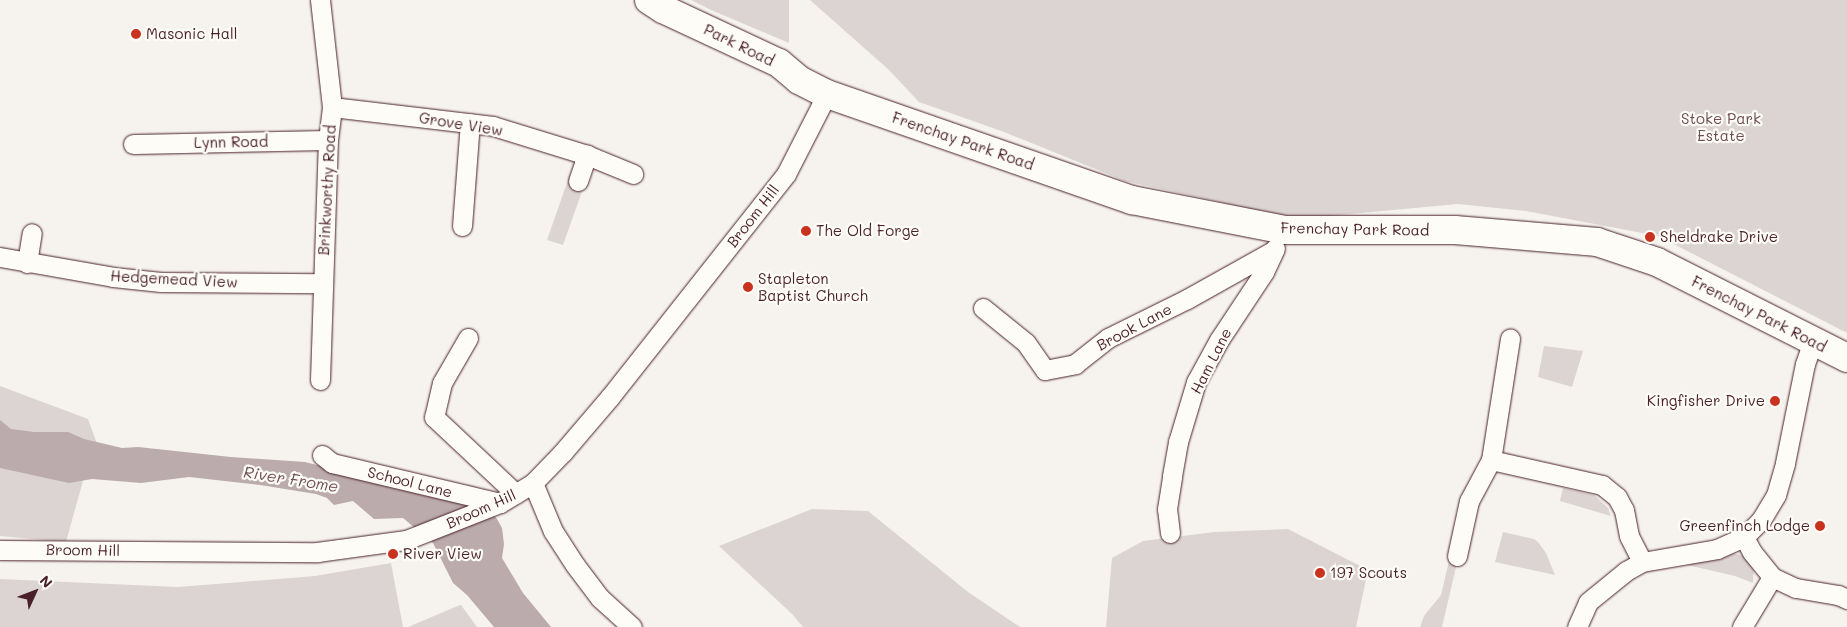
<!DOCTYPE html>
<html>
<head>
<meta charset="utf-8">
<style>
  body { margin:0 }
  #map { position:relative; width:1847px; height:627px; overflow:hidden; background:#f6f3ef; font-family:Mali,sans-serif }
  div>[style] { position:absolute }
  [style*='--x'] { left:calc(var(--x)*1px); top:calc(var(--y)*1px); width:calc(var(--w)*1px); rotate:calc(var(--a)*1deg) }
  .green>* { inset:0; background:#dcd4d2 }
  .water>* { inset:0; background:#bbabac }
  .roads { filter:drop-shadow(0 0 1px #4a1f2b) drop-shadow(0 0 1px #4a1f2b) }
  .street>* { height:19px; margin:-9.5px; padding:0 9.5px; transform-origin:9.5px; border-radius:9.5px; background:#fdfcf7 }
  .secondary>* { height:28px; margin:-14px; padding:0 14px; transform-origin:14px; border-radius:14px; background:#fdfcf7 }
  .dots>* { width:14px; height:14px; translate:-50% -50%; box-sizing:border-box; border:2px solid #fdfcf7; border-radius:50% }
  span { translate:-50% -50%; white-space:nowrap; text-align:center; line-height:1.15; -webkit-text-stroke:4.5px #fdfcf7; paint-order:stroke }
  .poi-label { font-size:15px; color:#4a1f2b }
  .left { translate:0 -50%; text-align:left }
  .right { translate:-100% -50%; text-align:right }
  .street-label { font-size:15px; color:#4a1f2b }
  .park-label { font-size:15px; color:#6e4c55 }
  .water-label { font-size:16px; color:#725058; font-style:italic }
  .north { position:absolute; left:10px; top:567px; width:50px; height:50px; -webkit-text-stroke:4px #fdfcf7; paint-order:stroke; rotate:47deg; font-size:14px; font-weight:700; line-height:20px; text-align:center; color:#4a1f2b }
  .north::after { content:''; display:block; margin:auto; width:18px; height:22px; background:#4a1f2b; clip-path:polygon(50% 0,100% 100%,50% 72%,0 100%) }
</style>
</head>
<body>
<div id="map">
  <div class="green">
    <i style="clip-path:polygon(691px 0,789px 0,789px 43px,711px 10px)"></i>
    <i style="clip-path:polygon(810px 0,1847px 0,1847px 333px,1658px 236px,1526px 211px,1458px 204px,1296px 219px,1125px 181px,1004px 132px,919px 102px,889px 70px)"></i>
    <i style="clip-path:polygon(569px 177px,585px 183px,563px 245px,547px 240px)"></i>
    <i style="clip-path:polygon(1544px 346px,1583px 351px,1572px 387px,1538px 377px)"></i>
    <i style="clip-path:polygon(0 386px,88px 419px,99px 449px,84px 477px,66px 542px,0 536px)"></i>
    <i style="clip-path:polygon(1563px 488px,1594px 495px,1608px 508px,1611px 516px,1560px 501px)"></i>
    <i style="clip-path:polygon(812px 509px,868px 511px,968px 592px,1020px 627px,803px 627px,792px 614px,719px 546px)"></i>
    <i style="clip-path:polygon(1288px 529px,1368px 570px,1356px 627px,1106px 627px,1112px 558px,1143px 541px,1214px 532px)"></i>
    <i style="clip-path:polygon(1503px 532px,1534px 539px,1538px 542px,1546px 553px,1555px 575px,1495px 562px)"></i>
    <i style="clip-path:polygon(1728px 553px,1742px 555px,1749px 559px,1754px 566px,1753px 583px,1735px 576px,1687px 565px,1687px 561px)"></i>
    <i style="clip-path:polygon(1449px 561px,1457px 563px,1442px 627px,1420px 627px,1424px 616px,1441px 595px)"></i>
    <i style="clip-path:polygon(391px 563px,403px 627px,0 627px,0 579px,178px 587px,315px 576px)"></i>
    <i style="clip-path:polygon(461px 605px,477px 627px,408px 627px,460px 605px)"></i>
  </div>
  <div class="water">
    <i style="clip-path:polygon(0 420px,11px 429px,34px 432px,68px 432px,84px 439px,122px 448px,138px 447px,231px 457px,305px 462px,477px 506px,492px 513px,497px 519px,502px 528px,504px 544px,502px 558px,523px 593px,551px 627px,494px 627px,467px 595px,453px 583px,433px 543px,403px 518px,374px 519px,353px 501px,334px 505px,327px 498px,316px 494px,260px 485px,189px 477px,141px 483px,92px 479px,69px 483px,0 468px)"></i>
  </div>
  <div class="roads">
    <div class="street">
      <i style="--x:332;--y:107;--w:162;--a:6.7"></i>
      <i style="--x:493;--y:126;--w:98;--a:17.1"></i>
      <i style="--x:587;--y:155;--w:50;--a:22.4"></i>
      <i style="--x:133;--y:144;--w:195;--a:-1.2"></i>
      <i style="--x:578;--y:181;--w:28;--a:-71"></i>
      <i style="--x:462;--y:226;--w:103;--a:-85.6"></i>
      <i style="--x:0;--y:257;--w:115;--a:10"></i>
      <i style="--x:113;--y:277;--w:48;--a:5.9"></i>
      <i style="--x:161;--y:282;--w:162;--a:0.4"></i>
      <i style="--x:27;--y:263;--w:30;--a:-81"></i>
      <i style="--x:983;--y:308;--w:55;--a:39.1"></i>
      <i style="--x:1026;--y:343;--w:33;--a:55"></i>
      <i style="--x:1045;--y:370;--w:31;--a:-11"></i>
      <i style="--x:1075;--y:364;--w:42;--a:-38.2"></i>
      <i style="--x:1108;--y:338;--w:88;--a:-26.3"></i>
      <i style="--x:1187;--y:299;--w:98;--a:-29.2"></i>
      <i style="--x:468;--y:338;--w:52;--a:120"></i>
      <i style="--x:442;--y:383;--w:35;--a:103"></i>
      <i style="--x:434;--y:417;--w:112;--a:43.2"></i>
      <i style="--x:320;--y:380;--w:240;--a:-88.1"></i>
      <i style="--x:328;--y:140;--w:33;--a:-83"></i>
      <i style="--x:332;--y:107;--w:108;--a:-96.4"></i>
      <i style="--x:322;--y:455;--w:13;--a:39"></i>
      <i style="--x:332;--y:463;--w:173;--a:13.4"></i>
      <i style="--x:1491;--y:460;--w:123;--a:-81.1"></i>
      <i style="--x:533;--y:483;--w:52;--a:67.4"></i>
      <i style="--x:553;--y:531;--w:40;--a:57.1"></i>
      <i style="--x:575;--y:565;--w:41;--a:52.9"></i>
      <i style="--x:600;--y:598;--w:43;--a:42.2"></i>
      <i style="--x:1170;--y:533;--w:24;--a:-97"></i>
      <i style="--x:1167;--y:509;--w:33;--a:-81"></i>
      <i style="--x:1172;--y:476;--w:35;--a:-80"></i>
      <i style="--x:1178;--y:442;--w:63;--a:-73.3"></i>
      <i style="--x:1196;--y:382;--w:48;--a:-61.3"></i>
      <i style="--x:1219;--y:340;--w:82;--a:-56.5"></i>
      <i style="--x:1264;--y:272;--w:26;--a:-65"></i>
      <i style="--x:1744;--y:537;--w:17;--a:62"></i>
      <i style="--x:1752;--y:552;--w:32;--a:51"></i>
      <i style="--x:1772;--y:577;--w:26;--a:25"></i>
      <i style="--x:1796;--y:588;--w:43;--a:9.5"></i>
      <i style="--x:1838;--y:595;--w:10;--a:24"></i>
      <i style="--x:0;--y:550;--w:317;--a:0.4"></i>
      <i style="--x:317;--y:552;--w:90;--a:-7.7"></i>
      <i style="--x:406;--y:540;--w:101;--a:-21.5"></i>
      <i style="--x:500;--y:503;--w:39;--a:-31"></i>
      <i style="--x:533;--y:483;--w:43;--a:-45.9"></i>
      <i style="--x:563;--y:452;--w:72;--a:-49.5"></i>
      <i style="--x:610;--y:397;--w:284;--a:-51.7"></i>
      <i style="--x:786;--y:174;--w:90;--a:-62.9"></i>
      <i style="--x:1457;--y:556;--w:56;--a:-77.7"></i>
      <i style="--x:1469;--y:501;--w:47;--a:-61.8"></i>
      <i style="--x:1491;--y:460;--w:114;--a:12.7"></i>
      <i style="--x:1602;--y:485;--w:19;--a:39"></i>
      <i style="--x:1617;--y:497;--w:15;--a:62"></i>
      <i style="--x:1624;--y:510;--w:26;--a:79"></i>
      <i style="--x:1629;--y:536;--w:29;--a:63"></i>
      <i style="--x:1577;--y:627;--w:27;--a:-66"></i>
      <i style="--x:1588;--y:602;--w:49;--a:-39.2"></i>
      <i style="--x:1626;--y:571;--w:18;--a:-29"></i>
      <i style="--x:1642;--y:562;--w:76;--a:-9.8"></i>
      <i style="--x:1717;--y:549;--w:30;--a:-24"></i>
      <i style="--x:1744;--y:537;--w:24;--a:-45"></i>
      <i style="--x:1761;--y:520;--w:29;--a:-59"></i>
      <i style="--x:1776;--y:495;--w:33;--a:-74"></i>
      <i style="--x:1785;--y:463;--w:101;--a:-78.6"></i>
      <i style="--x:1805;--y:364;--w:24;--a:-71"></i>
      <i style="--x:1742;--y:627;--w:58;--a:-59"></i>
    </div>
    <div class="secondary">
      <i style="--x:649;--y:0;--w:17;--a:33"></i>
      <i style="--x:663;--y:9;--w:128;--a:25"></i>
      <i style="--x:779;--y:63;--w:26;--a:40"></i>
      <i style="--x:799;--y:80;--w:31;--a:27"></i>
      <i style="--x:827;--y:94;--w:323;--a:19.2"></i>
      <i style="--x:1132;--y:200;--w:156;--a:11.1"></i>
      <i style="--x:1285;--y:230;--w:170;--a:0"></i>
      <i style="--x:1455;--y:230;--w:143;--a:4.8"></i>
      <i style="--x:1597;--y:242;--w:63;--a:18.4"></i>
      <i style="--x:1657;--y:262;--w:213;--a:26.8"></i>
    </div>
  </div>
  <div class="dots">
    <i style="left:136px;top:34px;background:#c8321e"></i>
    <i style="left:806px;top:231px;background:#c8321e"></i>
    <i style="left:1650px;top:237px;background:#c8321e"></i>
    <i style="left:748px;top:287px;background:#c8321e"></i>
    <i style="left:1775px;top:401px;background:#c8321e"></i>
    <i style="left:1820px;top:526px;background:#c8321e"></i>
    <i style="left:393px;top:554px;background:#c8321e"></i>
    <i style="left:1320px;top:573px;background:#c8321e"></i>
  </div>
  <div class="poi-label">
    <span class="left" style="left:146px;top:34px">Masonic Hall</span>
    <span class="left" style="left:816px;top:231px">The Old Forge</span>
    <span class="left" style="left:1660px;top:237px">Sheldrake Drive</span>
    <span class="left" style="left:758px;top:287px">Stapleton<br>Baptist Church</span>
    <span class="right" style="left:1765px;top:401px">Kingfisher Drive</span>
    <span class="right" style="left:1810px;top:526px">Greenfinch Lodge</span>
    <span class="left" style="left:403px;top:554px">River View</span>
    <span class="left" style="left:1330px;top:573px">197 Scouts</span>
  </div>
  <div class="street-label">
    <span style="left:739px;top:45px;rotate:26deg">Park Road</span>
    <span style="left:461px;top:124px;rotate:9deg">Grove View</span>
    <span style="left:963px;top:141px;rotate:19deg">Frenchay Park Road</span>
    <span style="left:231px;top:142px;rotate:-1deg">Lynn Road</span>
    <span style="left:327px;top:190px;rotate:-87deg">Brinkworthy Road</span>
    <span style="left:753px;top:216px;rotate:-52deg">Broom Hill</span>
    <span style="left:1355px;top:229px;rotate:1deg">Frenchay Park Road</span>
    <span style="left:174px;top:279px;rotate:3deg">Hedgemead View</span>
    <span style="left:1759px;top:314px;rotate:27deg">Frenchay Park Road</span>
    <span style="left:1134px;top:327px;rotate:-28deg">Brook Lane</span>
    <span style="left:1211px;top:361px;rotate:-63deg">Ham Lane</span>
    <span style="left:410px;top:482px;rotate:14deg">School Lane</span>
    <span style="left:481px;top:509px;rotate:-24deg">Broom Hill</span>
    <span style="left:83px;top:550px;rotate:1deg">Broom Hill</span>
  </div>
  <div class="park-label">
    <span style="left:1721px;top:127px">Stoke Park<br>Estate</span>
  </div>
  <div class="water-label">
    <span style="left:291px;top:479px;rotate:9deg">River Frome</span>
  </div>
  <div class="north">N</div>
</div>
</body>
</html>
